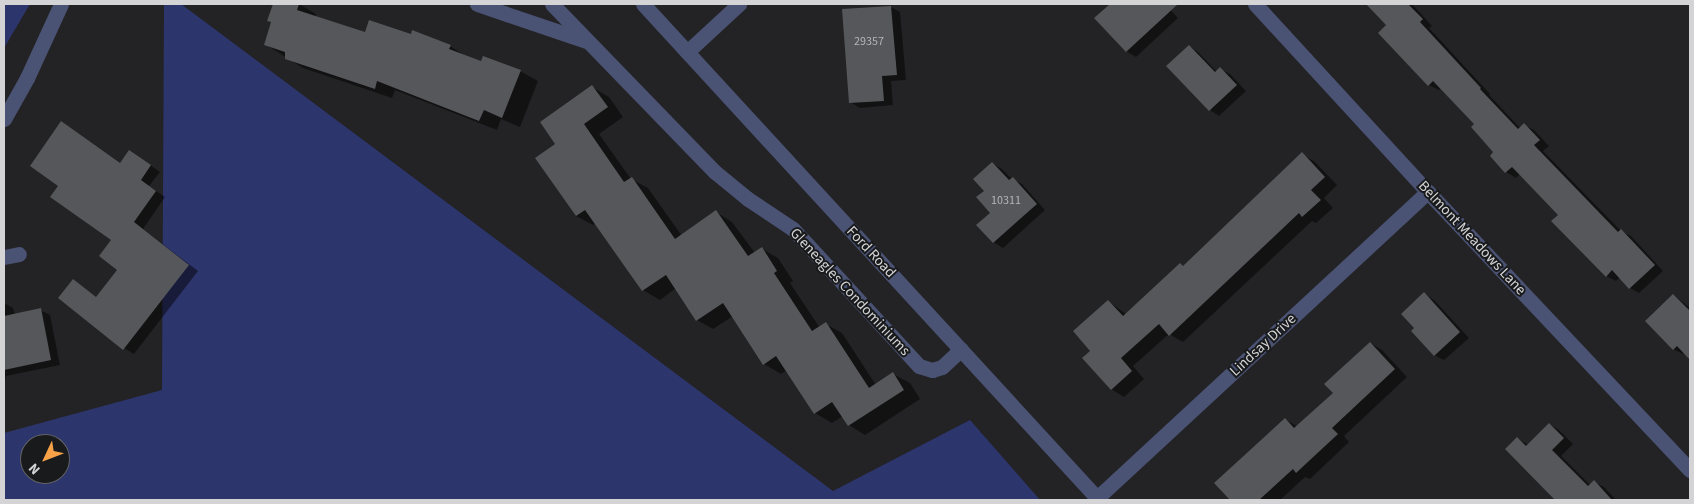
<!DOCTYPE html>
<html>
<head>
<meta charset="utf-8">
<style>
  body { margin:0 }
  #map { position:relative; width:1694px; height:504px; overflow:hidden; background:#232325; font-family:"Source Sans 3",sans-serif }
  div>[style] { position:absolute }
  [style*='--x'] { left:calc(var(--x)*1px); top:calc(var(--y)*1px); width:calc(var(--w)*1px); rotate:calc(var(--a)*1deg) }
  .green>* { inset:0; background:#2d356d }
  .shadow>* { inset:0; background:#0007 }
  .building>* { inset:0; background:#56575a }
  .street>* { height:15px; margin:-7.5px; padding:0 7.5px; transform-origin:7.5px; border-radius:7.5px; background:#4b5375 }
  span { translate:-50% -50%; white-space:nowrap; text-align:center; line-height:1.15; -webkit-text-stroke:4px #191a1c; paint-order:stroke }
  .number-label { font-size:12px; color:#b4b5b7 }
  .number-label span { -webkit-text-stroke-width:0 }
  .street-label { font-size:15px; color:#d4d4d6 }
  .frame { position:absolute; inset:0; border:5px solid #d4d4d6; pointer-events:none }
  .north { position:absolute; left:20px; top:434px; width:50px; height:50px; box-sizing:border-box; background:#191a1c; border:1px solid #646466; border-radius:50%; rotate:227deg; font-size:14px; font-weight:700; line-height:20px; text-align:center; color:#d4d4d6 }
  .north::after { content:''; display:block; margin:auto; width:18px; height:22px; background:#f7a248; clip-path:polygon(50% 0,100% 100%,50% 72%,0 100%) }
</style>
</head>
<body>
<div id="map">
  <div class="green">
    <i style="clip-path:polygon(4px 4px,30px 4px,4px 48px)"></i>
    <i style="clip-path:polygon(evenodd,164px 4px,181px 4px,833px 491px,970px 420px,1040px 500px,4px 500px,4px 433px,162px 390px,164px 4px,30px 444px,60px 444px,60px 474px,30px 474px,30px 444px)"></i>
  </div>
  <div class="shadow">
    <i style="clip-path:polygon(274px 4px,299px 4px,316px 14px,315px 17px,366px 34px,450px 46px,467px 57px,482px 63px,520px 71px,538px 81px,520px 127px,501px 119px,497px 130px,395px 90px,392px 98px,303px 68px,265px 44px,272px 22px,269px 20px)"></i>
    <i style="clip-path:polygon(1109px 4px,1165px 4px,1178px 18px,1136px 57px,1126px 51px)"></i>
    <i style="clip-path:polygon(1367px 4px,1412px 4px,1432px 26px,1429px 28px,1490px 94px,1489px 95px,1521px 129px,1524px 125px,1534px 130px,1549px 146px,1543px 151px,1621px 231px,1631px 236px,1663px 271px,1639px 293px,1630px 288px,1620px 277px,1616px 281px,1606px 276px,1559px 215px,1520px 174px,1516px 178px,1506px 172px,1476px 125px,1441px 88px,1439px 90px,1429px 85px,1388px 25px)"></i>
    <i style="clip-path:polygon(891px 7px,900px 12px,906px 80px,891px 81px,893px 105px,860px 108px,850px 102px)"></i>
    <i style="clip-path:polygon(1189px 46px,1198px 52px,1217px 72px,1220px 69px,1230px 74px,1246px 91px,1219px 116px,1210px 110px)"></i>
    <i style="clip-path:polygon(592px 87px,609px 97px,623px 117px,599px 134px,631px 179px,648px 188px,682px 236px,716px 212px,732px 222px,755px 253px,762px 249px,778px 258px,793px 281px,790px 283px,820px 328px,826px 324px,842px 333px,876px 385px,893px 374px,910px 383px,920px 399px,865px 435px,849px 425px,843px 416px,832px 423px,815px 413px,787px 370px,781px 374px,764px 364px,733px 316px,713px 329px,697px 320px,676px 288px,660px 300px,643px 290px,596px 223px,593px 225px,576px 216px,557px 144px)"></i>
    <i style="clip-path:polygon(1302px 154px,1315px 162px,1337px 185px,1324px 198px,1333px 208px,1316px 223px,1312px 221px,1183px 342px,1169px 334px,1133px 366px,1144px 379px,1124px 397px,1111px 389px,1092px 351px,1108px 301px,1126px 314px,1184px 267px)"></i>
    <i style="clip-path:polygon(139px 157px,160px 172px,149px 186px,165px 197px,143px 229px,198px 271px,134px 354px,124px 348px,73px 281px,97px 298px,119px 270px,113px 240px,121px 164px)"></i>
    <i style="clip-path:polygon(993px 164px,1002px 169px,1012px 179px,1022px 184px,1045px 210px,1003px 248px,993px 242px,992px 213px,986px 191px)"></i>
    <i style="clip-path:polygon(1424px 294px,1434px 300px,1469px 338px,1444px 360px,1434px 355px,1416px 328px)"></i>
    <i style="clip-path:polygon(1674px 295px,1690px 308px,1690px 358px,1685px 352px,1683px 354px,1673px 349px)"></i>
    <i style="clip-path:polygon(4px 303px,13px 308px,15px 315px,40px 310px,50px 315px,60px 365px,6px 376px,4px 385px)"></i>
    <i style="clip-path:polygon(1370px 343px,1382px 350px,1407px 377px,1344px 436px,1349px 442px,1310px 479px,1305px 477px,1280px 500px,1232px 500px,1216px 484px,1285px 419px,1298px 427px,1335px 393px)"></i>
    <i style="clip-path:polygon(1549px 424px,1559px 430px,1573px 444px,1561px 456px,1590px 485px,1594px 482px,1604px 487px,1616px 500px,1567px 500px,1560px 493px,1517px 438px,1528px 445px)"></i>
  </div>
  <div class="building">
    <i style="clip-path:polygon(273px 4px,299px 4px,297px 10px,365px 32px,369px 20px,411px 34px,412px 30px,451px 45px,449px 49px,481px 61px,483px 56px,521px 70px,502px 118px,484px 110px,479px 121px,377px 81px,375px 89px,285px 59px,285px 52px,264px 45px,271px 22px,267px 21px)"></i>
    <i style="clip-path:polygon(1110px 4px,1178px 4px,1126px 52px,1094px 18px)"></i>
    <i style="clip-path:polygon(1366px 4px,1408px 4px,1423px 19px,1420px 22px,1481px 88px,1480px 89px,1518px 129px,1524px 123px,1540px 140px,1534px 145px,1618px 232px,1621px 229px,1655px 265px,1629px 289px,1612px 270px,1606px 277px,1551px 221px,1558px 215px,1512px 167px,1505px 173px,1490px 156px,1493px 152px,1471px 127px,1474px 124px,1433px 81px,1428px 86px,1378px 33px,1386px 25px)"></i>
    <i style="clip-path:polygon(891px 6px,897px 75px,882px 76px,884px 101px,849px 103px,842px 9px)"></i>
    <i style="clip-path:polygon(1189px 45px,1215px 72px,1220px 67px,1237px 85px,1209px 111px,1166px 66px)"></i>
    <i style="clip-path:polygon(592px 85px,608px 107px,584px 124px,624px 182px,632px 177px,675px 239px,716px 210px,748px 256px,762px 247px,777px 271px,774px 273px,812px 331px,826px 322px,869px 388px,893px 372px,904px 390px,848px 426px,832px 402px,814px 414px,776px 356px,763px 365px,723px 303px,696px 321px,666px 275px,642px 291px,585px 210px,576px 216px,535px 158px,555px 144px,540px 122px)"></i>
    <i style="clip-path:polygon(61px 121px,120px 163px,129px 150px,151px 165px,141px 180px,156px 191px,134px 222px,189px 265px,123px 350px,58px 298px,73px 279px,96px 297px,117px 270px,99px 256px,111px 240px,50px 197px,58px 186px,30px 166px)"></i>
    <i style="clip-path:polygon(1302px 152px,1325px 177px,1311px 190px,1321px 200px,1302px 217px,1299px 213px,1169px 336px,1159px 324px,1121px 358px,1132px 371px,1111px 390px,1082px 358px,1090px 351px,1073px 331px,1108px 300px,1123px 316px,1180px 263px,1183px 266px)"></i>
    <i style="clip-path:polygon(992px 162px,1009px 180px,1013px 177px,1037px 204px,993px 243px,976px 225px,990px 213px,976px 197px,984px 191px,973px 179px)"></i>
    <i style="clip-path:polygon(1424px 292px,1460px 332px,1434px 356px,1411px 331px,1414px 328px,1401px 314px)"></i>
    <i style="clip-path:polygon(1673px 294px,1690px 311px,1690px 360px,1677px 346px,1673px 350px,1645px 321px)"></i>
    <i style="clip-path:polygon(41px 308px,51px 360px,4px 370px,4px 316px)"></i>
    <i style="clip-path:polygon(1370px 342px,1395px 369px,1332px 428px,1338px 434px,1296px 473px,1293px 469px,1259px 500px,1230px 500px,1214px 483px,1285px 418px,1294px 428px,1333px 393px,1324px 384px)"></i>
    <i style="clip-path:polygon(1549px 423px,1564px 438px,1552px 450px,1588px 486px,1594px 480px,1612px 500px,1555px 500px,1505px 449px,1517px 437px,1526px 446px)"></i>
  </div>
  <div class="street">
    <i style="--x:477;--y:4;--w:115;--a:18.7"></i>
    <i style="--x:552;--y:4;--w:234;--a:45.9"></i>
    <i style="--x:715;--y:172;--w:43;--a:39.3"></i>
    <i style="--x:748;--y:199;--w:54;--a:33.7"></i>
    <i style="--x:793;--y:229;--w:186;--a:47.4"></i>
    <i style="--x:919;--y:366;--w:14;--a:17"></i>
    <i style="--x:932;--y:370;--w:10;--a:-17"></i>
    <i style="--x:942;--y:367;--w:26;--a:-43"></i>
    <i style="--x:643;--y:4;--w:674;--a:47.41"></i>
    <i style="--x:1255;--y:4;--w:255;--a:47.4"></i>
    <i style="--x:1428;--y:192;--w:382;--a:46.7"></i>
    <i style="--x:687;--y:52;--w:71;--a:-42.7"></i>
    <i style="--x:4;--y:119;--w:47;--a:-60.7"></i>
    <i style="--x:27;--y:78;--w:81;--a:-65.3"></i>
    <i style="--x:4;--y:257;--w:15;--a:-11"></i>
    <i style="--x:1097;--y:498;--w:451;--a:-42.8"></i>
  </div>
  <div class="number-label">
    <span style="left:869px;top:42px">29357</span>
    <span style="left:1006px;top:201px">10311</span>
  </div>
  <div class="street-label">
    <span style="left:1472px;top:238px;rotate:47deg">Belmont Meadows Lane</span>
    <span style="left:871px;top:252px;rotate:47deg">Ford Road</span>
    <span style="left:850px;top:292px;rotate:47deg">Gleneagles Condominiums</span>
    <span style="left:1263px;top:345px;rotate:-43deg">Lindsay Drive</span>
  </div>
  <div class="frame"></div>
  <div class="north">N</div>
</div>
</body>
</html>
